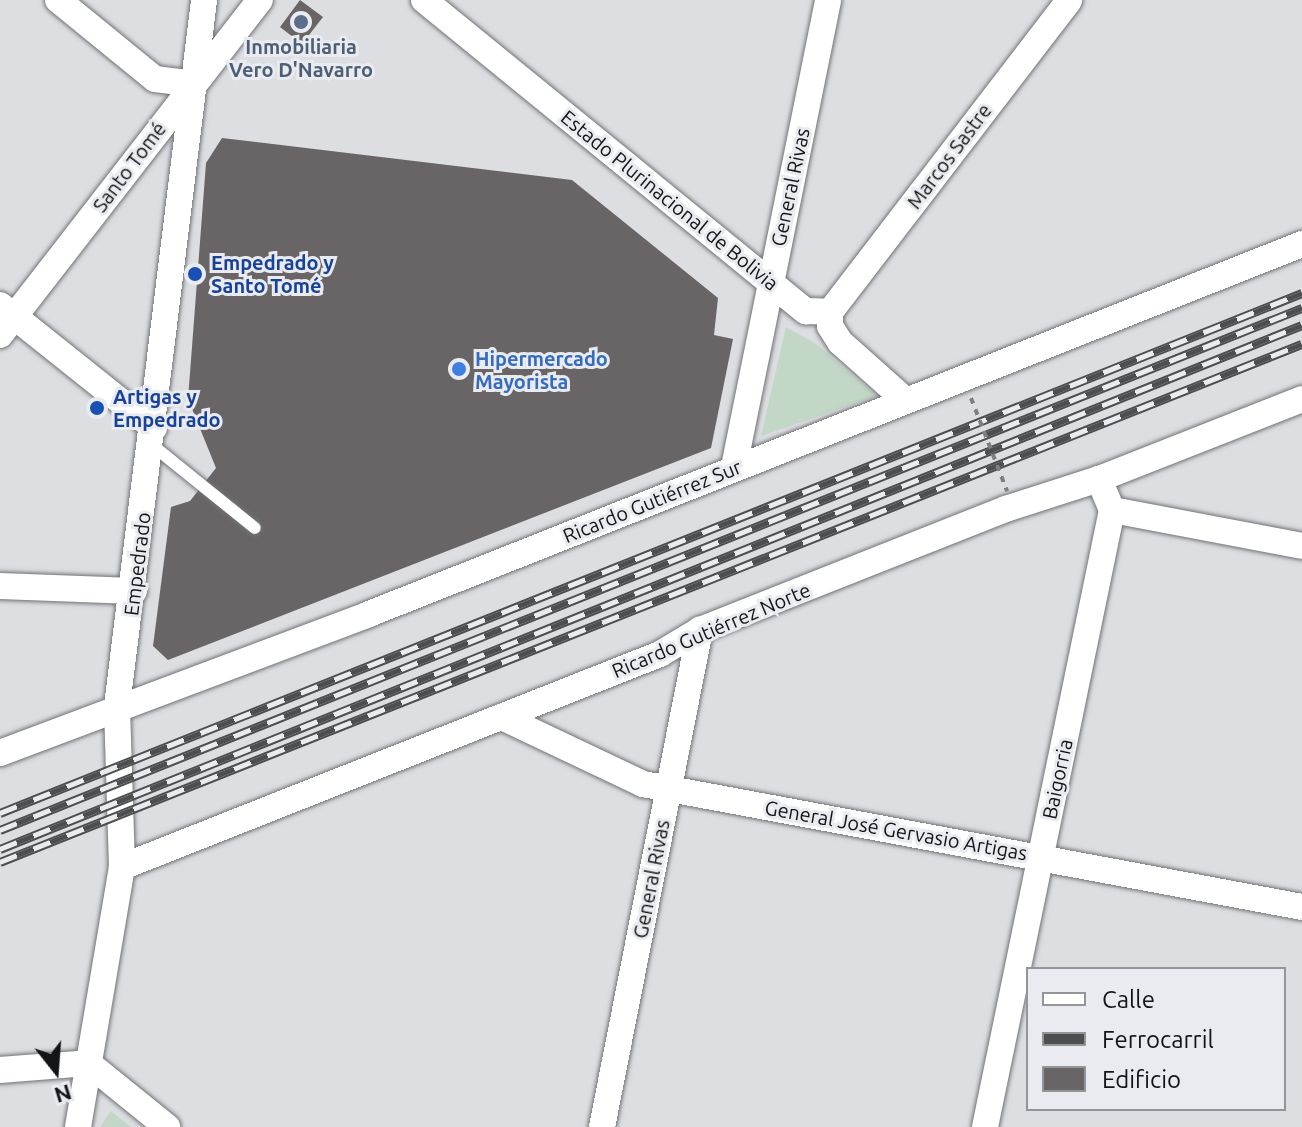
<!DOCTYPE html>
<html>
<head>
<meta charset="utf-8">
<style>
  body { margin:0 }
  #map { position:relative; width:1302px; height:1127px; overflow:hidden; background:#dcdee2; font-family:Ubuntu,sans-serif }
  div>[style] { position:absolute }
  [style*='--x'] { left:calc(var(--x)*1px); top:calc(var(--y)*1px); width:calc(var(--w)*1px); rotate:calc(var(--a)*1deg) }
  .green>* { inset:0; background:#c3d7c7 }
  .building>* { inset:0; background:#696567 }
  .roads { filter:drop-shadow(0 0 2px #717376) drop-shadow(0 0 2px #717376) }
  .lane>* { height:12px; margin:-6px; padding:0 6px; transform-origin:6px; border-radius:6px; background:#fff }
  .street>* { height:26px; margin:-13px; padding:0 13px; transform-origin:13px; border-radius:13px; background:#fff }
  .rail>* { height:9px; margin-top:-4.5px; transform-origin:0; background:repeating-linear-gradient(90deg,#e9ebf0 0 18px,#4c4e50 0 36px); box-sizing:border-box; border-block:2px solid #4c4e50 }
  .path-bridge>* { height:4px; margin-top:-2px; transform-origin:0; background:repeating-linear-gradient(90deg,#7d7f81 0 6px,transparent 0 12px) }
  .dots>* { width:22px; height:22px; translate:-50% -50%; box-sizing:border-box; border:4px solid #e9ebf0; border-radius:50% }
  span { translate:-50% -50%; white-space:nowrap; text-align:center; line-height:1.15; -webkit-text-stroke:6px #e9ebf0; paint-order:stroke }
  .service-label { font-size:20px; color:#4e5e75; font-weight:700 }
  .street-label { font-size:20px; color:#131415 }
  .transit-label { font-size:20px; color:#164399; font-weight:700 }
  .left { translate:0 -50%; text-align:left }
  .shop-label { font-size:20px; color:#366cbe; font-weight:700 }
  .legend { position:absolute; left:1026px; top:967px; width:260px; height:144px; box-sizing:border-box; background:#e9ebf0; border:2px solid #939598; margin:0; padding:10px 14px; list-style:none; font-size:24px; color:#131415 }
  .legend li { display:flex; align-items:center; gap:16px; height:40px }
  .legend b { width:40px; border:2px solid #939598 }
  .north { position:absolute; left:16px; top:1031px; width:80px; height:80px; -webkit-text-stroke:6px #e9ebf0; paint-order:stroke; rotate:163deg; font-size:22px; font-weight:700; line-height:32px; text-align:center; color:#131415 }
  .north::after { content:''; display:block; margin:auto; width:28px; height:36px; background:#131415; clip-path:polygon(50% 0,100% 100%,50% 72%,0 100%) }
</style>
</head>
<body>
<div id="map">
  <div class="green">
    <i style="clip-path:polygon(786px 327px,815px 343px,877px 396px,761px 436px)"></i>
    <i style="clip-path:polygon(111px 1111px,131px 1127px,100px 1127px)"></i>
  </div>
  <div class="building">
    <i style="clip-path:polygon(300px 0,323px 17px,302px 44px,280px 27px)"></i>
    <i style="clip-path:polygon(222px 138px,572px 180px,718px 298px,714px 335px,733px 339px,711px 448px,168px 660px,153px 646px,171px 507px,190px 501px,216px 468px,188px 399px,206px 163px)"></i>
  </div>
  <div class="roads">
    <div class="lane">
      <i style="--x:152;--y:445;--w:132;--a:38.9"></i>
    </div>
    <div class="street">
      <i style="--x:58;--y:0;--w:125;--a:39.2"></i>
      <i style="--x:155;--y:79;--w:38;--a:7"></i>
      <i style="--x:424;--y:0;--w:493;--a:39.2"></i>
      <i style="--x:806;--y:311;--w:24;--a:2"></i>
      <i style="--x:0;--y:305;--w:197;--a:38.6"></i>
      <i style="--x:830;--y:312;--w:393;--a:-52.5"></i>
      <i style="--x:830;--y:312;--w:14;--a:90"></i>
      <i style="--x:830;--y:326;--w:19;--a:58"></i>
      <i style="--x:840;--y:342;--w:86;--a:41.7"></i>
      <i style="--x:0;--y:335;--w:424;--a:-52.2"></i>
      <i style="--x:734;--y:467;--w:476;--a:-78.6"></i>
      <i style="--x:1112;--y:510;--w:193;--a:10.7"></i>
      <i style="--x:0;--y:586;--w:134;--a:2.1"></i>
      <i style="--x:502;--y:717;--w:156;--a:25.4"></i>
      <i style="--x:643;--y:784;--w:670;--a:10.57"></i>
      <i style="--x:0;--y:753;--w:394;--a:-20.6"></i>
      <i style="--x:369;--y:614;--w:1004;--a:-21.63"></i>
      <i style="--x:122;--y:867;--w:579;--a:-21.6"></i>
      <i style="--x:660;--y:654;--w:47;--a:-31"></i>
      <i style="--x:700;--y:630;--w:329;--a:-21.6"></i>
      <i style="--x:1006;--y:509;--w:98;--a:-17.9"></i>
      <i style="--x:1099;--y:479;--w:218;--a:-21.5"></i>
      <i style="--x:0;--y:1070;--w:88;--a:-4.5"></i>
      <i style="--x:88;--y:1063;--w:102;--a:39"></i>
      <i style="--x:78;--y:1127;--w:264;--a:-80.4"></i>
      <i style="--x:122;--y:867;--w:161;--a:-91.8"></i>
      <i style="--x:117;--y:706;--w:711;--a:-82.97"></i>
      <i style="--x:602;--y:1127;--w:507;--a:-78.85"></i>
      <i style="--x:985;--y:1127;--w:630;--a:-78.37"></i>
      <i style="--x:1112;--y:510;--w:34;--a:-113"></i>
    </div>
  </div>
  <div class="rail">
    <i style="--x:0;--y:813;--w:1402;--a:-21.77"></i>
    <i style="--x:0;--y:830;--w:1403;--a:-21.85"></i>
    <i style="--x:0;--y:849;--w:1403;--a:-21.92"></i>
    <i style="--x:0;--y:862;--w:1401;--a:-21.7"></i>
  </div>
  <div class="path-bridge">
    <i style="--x:971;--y:398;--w:100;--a:68.8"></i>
  </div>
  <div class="dots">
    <i style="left:301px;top:22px;background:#5c6f8a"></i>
    <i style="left:195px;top:274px;background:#1a4fb4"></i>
    <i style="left:459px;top:369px;background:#3f7fe0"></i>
    <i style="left:97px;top:408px;background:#1a4fb4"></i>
  </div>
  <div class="service-label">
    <span style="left:301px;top:58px">Inmobiliaria<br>Vero D'Navarro</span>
  </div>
  <div class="street-label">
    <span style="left:949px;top:156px;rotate:-53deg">Marcos Sastre</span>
    <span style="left:129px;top:167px;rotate:-53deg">Santo Tomé</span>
    <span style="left:790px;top:187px;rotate:-78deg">General Rivas</span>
    <span style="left:670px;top:200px;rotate:39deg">Estado Plurinacional de Bolivia</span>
    <span style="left:652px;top:501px;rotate:-22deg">Ricardo Gutiérrez Sur</span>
    <span style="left:137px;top:564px;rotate:-83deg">Empedrado</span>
    <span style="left:711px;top:630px;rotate:-23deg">Ricardo Gutiérrez Norte</span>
    <span style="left:1057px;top:779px;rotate:-78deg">Baigorria</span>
    <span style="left:896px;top:830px;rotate:10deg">General José Gervasio Artigas</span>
    <span style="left:651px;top:879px;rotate:-79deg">General Rivas</span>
  </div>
  <div class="transit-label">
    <span class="left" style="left:211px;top:274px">Empedrado y<br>Santo Tomé</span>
    <span class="left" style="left:113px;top:408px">Artigas y<br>Empedrado</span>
  </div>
  <div class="shop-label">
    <span class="left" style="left:475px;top:370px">Hipermercado<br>Mayorista</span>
  </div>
  <ul class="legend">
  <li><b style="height:10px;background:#fff"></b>Calle</li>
  <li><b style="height:10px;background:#4c4e50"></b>Ferrocarril</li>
  <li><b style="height:22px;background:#696567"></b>Edificio</li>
  </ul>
  <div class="north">N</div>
</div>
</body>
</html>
